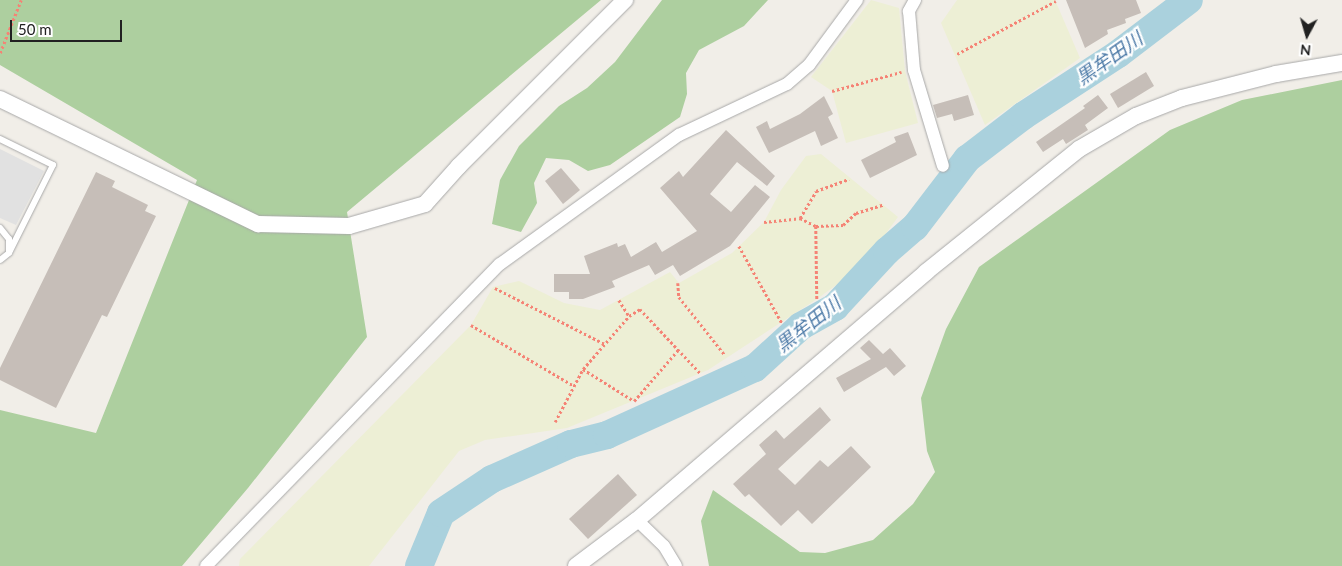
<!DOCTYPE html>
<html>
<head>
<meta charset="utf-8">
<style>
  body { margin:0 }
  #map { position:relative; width:1342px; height:566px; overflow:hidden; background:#f1eee8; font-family:Lato,"Noto Sans JP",sans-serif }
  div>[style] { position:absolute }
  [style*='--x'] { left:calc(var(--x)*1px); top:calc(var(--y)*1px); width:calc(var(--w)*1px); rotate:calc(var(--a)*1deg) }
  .farmland>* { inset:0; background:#edefd5 }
  .forest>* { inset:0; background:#adcf9f }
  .parking>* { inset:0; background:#e1e1e1 }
  .river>* { height:28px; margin:-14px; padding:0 14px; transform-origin:14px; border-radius:14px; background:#aad1dd }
  .building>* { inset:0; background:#c6beb8 }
  .path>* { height:2.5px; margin-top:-1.25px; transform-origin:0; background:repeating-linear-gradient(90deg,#f58375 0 2.5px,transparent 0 5px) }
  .roads { filter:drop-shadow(0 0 1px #a8a8a8) drop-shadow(0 0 1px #a8a8a8) }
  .service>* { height:6px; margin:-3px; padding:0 3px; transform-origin:3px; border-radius:3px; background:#fff }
  .minor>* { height:12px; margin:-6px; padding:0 6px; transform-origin:6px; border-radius:6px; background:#fff }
  .tertiary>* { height:16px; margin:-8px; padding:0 8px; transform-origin:8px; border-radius:8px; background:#fff }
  span { translate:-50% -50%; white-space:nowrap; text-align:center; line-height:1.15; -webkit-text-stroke:4.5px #fff; paint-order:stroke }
  .water-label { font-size:19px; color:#4c7aa7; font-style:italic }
  .north { position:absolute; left:1282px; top:10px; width:50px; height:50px; -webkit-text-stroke:4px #fff; paint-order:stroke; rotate:186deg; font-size:14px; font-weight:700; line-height:20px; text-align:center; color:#212121 }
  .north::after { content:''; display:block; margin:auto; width:18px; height:22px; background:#212121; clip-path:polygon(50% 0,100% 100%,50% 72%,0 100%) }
  .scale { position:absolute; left:10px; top:20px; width:112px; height:22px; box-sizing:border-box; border:2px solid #212121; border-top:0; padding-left:6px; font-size:15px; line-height:18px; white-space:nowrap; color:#212121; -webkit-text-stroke:4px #fff; paint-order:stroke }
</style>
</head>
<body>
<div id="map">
  <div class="farmland">
    <i style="clip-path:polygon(871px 0,899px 8px,905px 71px,918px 123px,846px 143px,832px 91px,811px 77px)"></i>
    <i style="clip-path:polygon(957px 0,1055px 0,1080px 58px,985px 125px,941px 23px)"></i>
    <i style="clip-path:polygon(821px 154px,898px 217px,862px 266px,817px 299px,708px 370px,567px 428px,485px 440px,459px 451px,369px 566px,239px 566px,240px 559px,471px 325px,493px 287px,519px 281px,564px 303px,600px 310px,670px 272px,679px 283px,732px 253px,764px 222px,781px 190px,806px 156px)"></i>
  </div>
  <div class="forest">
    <i style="clip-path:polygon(0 0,601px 0,347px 212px,367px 337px,248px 488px,182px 566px,0 566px,0 410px,96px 433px,197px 180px,0 65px)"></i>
    <i style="clip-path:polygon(662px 0,768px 0,744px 26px,699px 50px,686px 73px,687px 94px,680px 117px,610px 165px,588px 171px,569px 160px,546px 158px,534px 183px,537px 203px,521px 232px,492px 224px,500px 180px,519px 146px,559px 106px,587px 88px,615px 62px)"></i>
    <i style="clip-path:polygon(1342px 80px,1342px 566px,709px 566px,701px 521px,713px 490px,800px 552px,825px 553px,873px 540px,913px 504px,935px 472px,927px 451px,921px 398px,946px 329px,979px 267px,1170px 130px,1242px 100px)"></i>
  </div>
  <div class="parking">
    <i style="clip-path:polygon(0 149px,44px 171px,16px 225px,0 218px)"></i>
  </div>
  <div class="river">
    <i style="--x:419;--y:566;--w:57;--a:-67.5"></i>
    <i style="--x:441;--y:513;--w:61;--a:-33.7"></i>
    <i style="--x:492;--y:479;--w:86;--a:-23.9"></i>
    <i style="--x:571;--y:444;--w:37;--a:-14"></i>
    <i style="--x:607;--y:435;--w:162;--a:-24.4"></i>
    <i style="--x:755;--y:368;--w:62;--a:-42.4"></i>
    <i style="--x:801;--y:326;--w:39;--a:-29"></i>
    <i style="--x:835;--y:307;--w:76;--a:-47.1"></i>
    <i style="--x:887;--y:251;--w:37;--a:-41"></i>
    <i style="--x:915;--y:227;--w:86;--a:-52.6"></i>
    <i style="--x:967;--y:159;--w:71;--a:-37.5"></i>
    <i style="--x:1023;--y:116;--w:113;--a:-33.1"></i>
    <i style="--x:1118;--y:54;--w:89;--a:-37.3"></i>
  </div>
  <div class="building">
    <i style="clip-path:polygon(1066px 0,1136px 0,1141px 13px,1125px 19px,1126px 23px,1107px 30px,1108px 34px,1085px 48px)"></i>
    <i style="clip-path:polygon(1146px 72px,1154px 86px,1118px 108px,1110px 94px)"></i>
    <i style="clip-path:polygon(968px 95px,974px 115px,954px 121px,952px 114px,937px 118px,933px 105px)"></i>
    <i style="clip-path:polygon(1098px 95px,1108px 108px,1085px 125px,1088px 130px,1066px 144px,1063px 139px,1043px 152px,1036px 142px,1085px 108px,1083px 106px)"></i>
    <i style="clip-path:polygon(824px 96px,833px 114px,828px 117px,838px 138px,821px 146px,815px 131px,769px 153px,756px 127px,767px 121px,770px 129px,800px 114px)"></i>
    <i style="clip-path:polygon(726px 130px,775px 176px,767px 186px,737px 162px,710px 194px,731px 212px,755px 185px,770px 197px,730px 246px,680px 276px,673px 265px,655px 275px,649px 265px,612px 281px,615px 287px,583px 299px,569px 299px,569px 292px,554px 292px,554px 274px,590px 274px,584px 256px,617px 243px,618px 247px,625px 244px,631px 257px,656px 242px,662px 252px,697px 231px,660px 188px,679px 171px,683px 177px)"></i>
    <i style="clip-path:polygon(908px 132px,917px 155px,870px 178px,861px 160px,896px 142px,894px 137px)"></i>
    <i style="clip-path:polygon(561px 168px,580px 190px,563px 204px,545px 181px)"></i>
    <i style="clip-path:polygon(96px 172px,115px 181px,112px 187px,148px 205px,145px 211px,156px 216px,107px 317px,102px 315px,56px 408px,0 380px,0 368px)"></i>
    <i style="clip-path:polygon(869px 340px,883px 354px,890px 348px,906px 366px,894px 376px,886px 367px,844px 392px,836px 378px,871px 359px,860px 348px)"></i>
    <i style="clip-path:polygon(820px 407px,831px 420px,778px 469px,795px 485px,820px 460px,828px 467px,851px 446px,871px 467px,812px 524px,798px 510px,781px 526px,749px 494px,745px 497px,733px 484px,766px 454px,759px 445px,776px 430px,784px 439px)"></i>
    <i style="clip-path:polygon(618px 474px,637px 495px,588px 539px,569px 519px)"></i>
  </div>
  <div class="path">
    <i style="--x:0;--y:53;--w:57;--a:-68.4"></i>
    <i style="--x:957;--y:54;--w:112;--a:-28.2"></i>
    <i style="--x:832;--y:91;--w:72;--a:-15.4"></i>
    <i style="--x:800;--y:218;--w:31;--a:-59"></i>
    <i style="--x:816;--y:191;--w:35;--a:-20"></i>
    <i style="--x:764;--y:222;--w:36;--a:-6"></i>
    <i style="--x:800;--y:218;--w:18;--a:27"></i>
    <i style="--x:816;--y:226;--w:73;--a:89.2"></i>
    <i style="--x:816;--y:226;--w:27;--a:-2"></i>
    <i style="--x:843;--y:225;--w:18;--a:-43"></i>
    <i style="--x:856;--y:213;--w:28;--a:-17"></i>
    <i style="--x:739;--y:246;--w:88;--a:60.8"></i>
    <i style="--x:678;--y:283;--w:14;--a:86"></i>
    <i style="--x:679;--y:297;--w:74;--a:51.6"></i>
    <i style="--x:495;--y:288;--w:123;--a:27"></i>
    <i style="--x:619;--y:300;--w:19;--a:58"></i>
    <i style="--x:629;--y:316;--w:13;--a:-32"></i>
    <i style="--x:640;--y:309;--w:88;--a:46.8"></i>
    <i style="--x:471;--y:325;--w:120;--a:30.6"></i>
    <i style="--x:583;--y:369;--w:60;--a:32.1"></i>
    <i style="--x:634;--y:401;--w:67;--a:-49.2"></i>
    <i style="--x:555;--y:422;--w:60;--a:-62.2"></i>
    <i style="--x:583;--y:369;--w:70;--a:-49"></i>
  </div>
  <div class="roads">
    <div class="service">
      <i style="--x:0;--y:139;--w:59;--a:26.1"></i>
      <i style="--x:53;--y:165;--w:98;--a:116.6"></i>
      <i style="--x:9;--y:253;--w:11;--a:142"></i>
      <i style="--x:0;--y:228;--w:14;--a:51"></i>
      <i style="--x:9;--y:239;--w:12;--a:90"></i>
    </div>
    <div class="minor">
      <i style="--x:915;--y:0;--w:13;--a:119"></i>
      <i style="--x:909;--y:11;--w:59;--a:85.2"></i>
      <i style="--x:914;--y:70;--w:100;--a:73.2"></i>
      <i style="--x:637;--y:520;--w:37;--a:44"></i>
      <i style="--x:664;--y:546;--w:23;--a:59"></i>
      <i style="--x:206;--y:566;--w:421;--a:-45.8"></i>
      <i style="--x:500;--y:264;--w:221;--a:-35.8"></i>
      <i style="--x:679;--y:135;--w:119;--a:-25.3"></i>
      <i style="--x:787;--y:84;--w:29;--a:-41"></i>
      <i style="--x:809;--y:65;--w:81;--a:-53.6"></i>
    </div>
    <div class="tertiary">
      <i style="--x:0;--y:99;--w:287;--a:25.9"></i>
      <i style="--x:258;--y:224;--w:91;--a:1.3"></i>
      <i style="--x:349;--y:226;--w:79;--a:-16.1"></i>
      <i style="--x:425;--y:204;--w:51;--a:-48.2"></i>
      <i style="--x:459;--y:166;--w:235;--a:-45"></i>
      <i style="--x:576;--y:566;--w:76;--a:-37"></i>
      <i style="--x:637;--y:520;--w:381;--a:-40.6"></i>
      <i style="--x:926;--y:272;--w:196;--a:-38.8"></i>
      <i style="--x:1079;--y:149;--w:66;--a:-30.1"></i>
      <i style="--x:1136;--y:116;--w:49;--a:-21.4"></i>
      <i style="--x:1182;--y:98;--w:97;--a:-14.3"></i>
      <i style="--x:1276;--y:74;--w:67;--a:-9.5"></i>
    </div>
  </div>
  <div class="water-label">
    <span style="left:1109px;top:58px;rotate:-35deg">黒牟田川</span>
    <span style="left:808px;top:324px;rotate:-38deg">黒牟田川</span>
  </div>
  <div class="north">N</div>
  <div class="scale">50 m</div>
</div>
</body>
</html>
